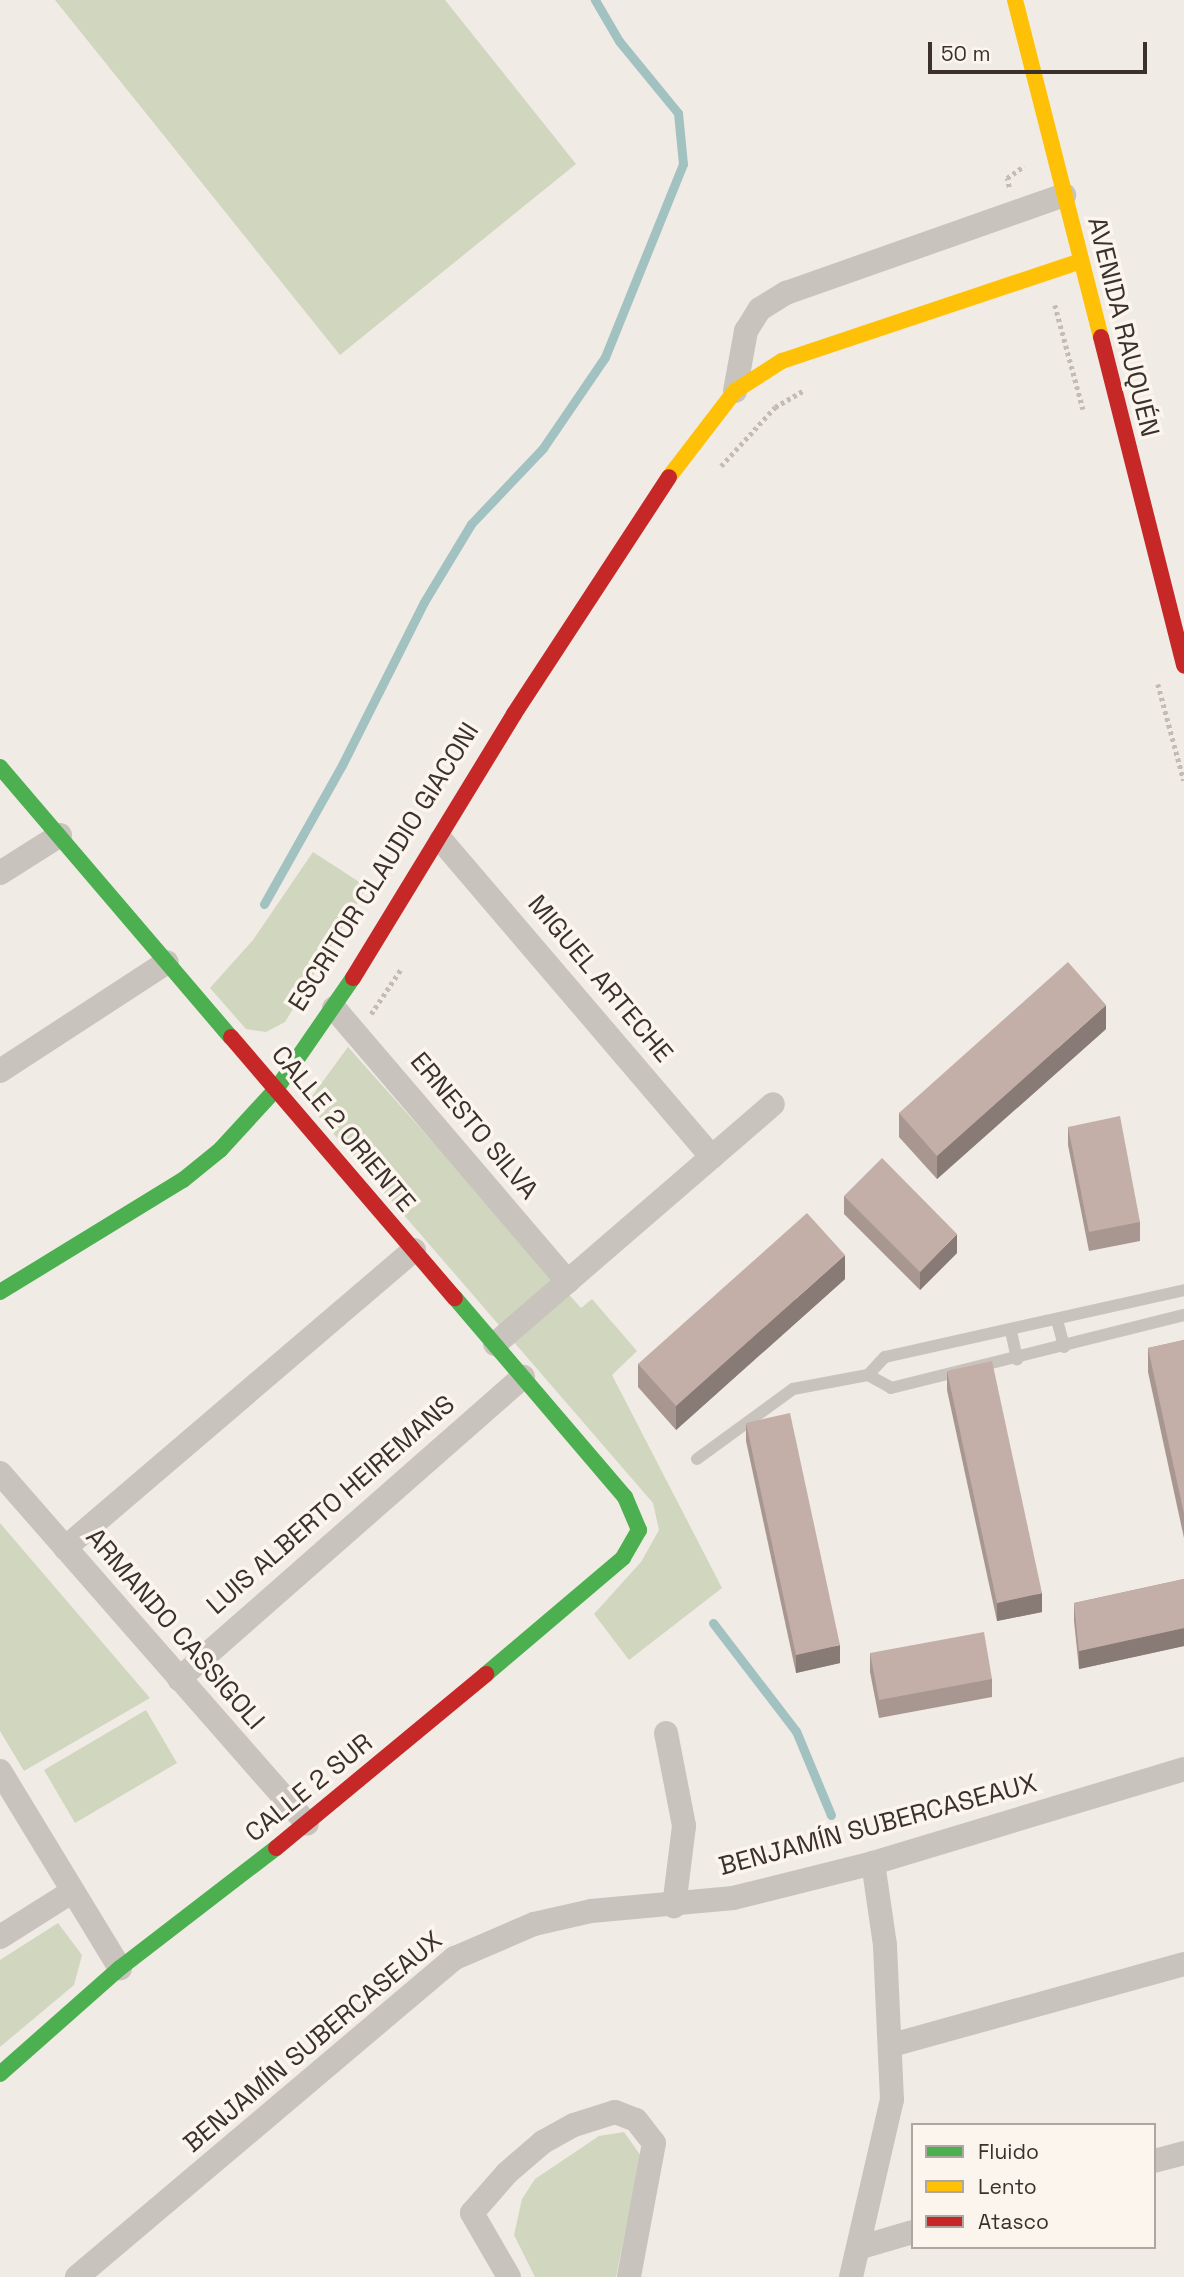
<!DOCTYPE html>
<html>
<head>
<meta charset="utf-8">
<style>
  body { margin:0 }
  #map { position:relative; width:1184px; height:2277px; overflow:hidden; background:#f0ebe5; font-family:"Space Grotesk",sans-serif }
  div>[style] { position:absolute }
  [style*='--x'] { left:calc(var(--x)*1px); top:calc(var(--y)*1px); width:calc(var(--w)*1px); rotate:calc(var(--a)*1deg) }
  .green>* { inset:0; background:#d1d6bf }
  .stream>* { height:9px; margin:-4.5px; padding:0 4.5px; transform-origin:4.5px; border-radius:4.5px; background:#a1c2c1 }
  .path>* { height:4.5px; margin-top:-2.25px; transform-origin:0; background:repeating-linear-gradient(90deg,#c2bbb6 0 3.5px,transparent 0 7px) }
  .lane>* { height:12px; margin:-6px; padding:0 6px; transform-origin:6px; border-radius:6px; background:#c9c3be }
  .street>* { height:24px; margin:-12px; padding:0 12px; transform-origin:12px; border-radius:12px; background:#c9c3be }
  .fast>* { height:16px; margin:-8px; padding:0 8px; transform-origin:8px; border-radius:8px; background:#4caf50 }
  .slow>* { height:16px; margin:-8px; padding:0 8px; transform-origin:8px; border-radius:8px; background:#ffc107 }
  .jam>* { height:16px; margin:-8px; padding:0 8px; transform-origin:8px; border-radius:8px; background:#c62828 }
  .wall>* { inset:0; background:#a89690 }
  .shaded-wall>* { inset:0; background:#887a75 }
  .building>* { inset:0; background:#c3afa7 }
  span { translate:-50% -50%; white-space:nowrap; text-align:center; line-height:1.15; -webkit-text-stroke:7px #fbf5ee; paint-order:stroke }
  .street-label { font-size:26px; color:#3b302b }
  .legend { position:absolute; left:911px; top:2123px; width:245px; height:126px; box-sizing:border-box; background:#fbf5ee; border:2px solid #aea6a0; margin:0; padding:9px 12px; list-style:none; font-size:21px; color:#3b302b }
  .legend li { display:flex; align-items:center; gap:14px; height:35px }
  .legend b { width:35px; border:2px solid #aea6a0 }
  .scale { position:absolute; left:928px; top:42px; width:219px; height:32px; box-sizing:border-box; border:4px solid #3b302b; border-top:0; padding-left:9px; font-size:21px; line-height:24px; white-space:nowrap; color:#3b302b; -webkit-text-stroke:5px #fbf5ee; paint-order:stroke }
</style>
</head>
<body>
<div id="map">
  <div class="green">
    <i style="clip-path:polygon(55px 0,445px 0,576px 164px,340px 355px)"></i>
    <i style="clip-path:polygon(313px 852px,367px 887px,285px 1022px,266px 1032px,246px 1029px,210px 988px,253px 940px)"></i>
    <i style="clip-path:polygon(348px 1047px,581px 1308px,592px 1299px,637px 1351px,612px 1375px,722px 1588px,629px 1660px,594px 1614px,641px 1562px,659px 1530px,653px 1503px,307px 1103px)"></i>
    <i style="clip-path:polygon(0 1523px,150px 1698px,24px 1771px,0 1731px)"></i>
    <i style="clip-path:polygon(146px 1710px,177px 1763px,75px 1823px,44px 1770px)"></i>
    <i style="clip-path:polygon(58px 1923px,82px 1955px,74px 1985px,0 2047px,0 1960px)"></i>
    <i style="clip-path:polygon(624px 2132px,641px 2156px,616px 2277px,535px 2277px,514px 2235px,522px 2199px,535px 2179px,599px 2136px)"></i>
  </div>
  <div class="stream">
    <i style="--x:264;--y:904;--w:159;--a:-60.7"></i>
    <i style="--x:342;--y:765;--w:182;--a:-63.3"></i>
    <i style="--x:424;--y:602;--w:91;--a:-58.9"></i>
    <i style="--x:471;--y:524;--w:105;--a:-46.5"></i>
    <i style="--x:543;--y:448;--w:110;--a:-55.7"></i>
    <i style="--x:605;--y:357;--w:208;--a:-68"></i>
    <i style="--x:683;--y:164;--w:51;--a:-95.6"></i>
    <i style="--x:678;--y:113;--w:93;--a:-129.3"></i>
    <i style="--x:619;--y:41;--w:48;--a:-120.3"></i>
    <i style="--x:713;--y:1623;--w:136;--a:52.5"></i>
    <i style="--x:796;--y:1731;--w:91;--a:67.4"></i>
  </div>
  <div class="path">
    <i style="--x:1009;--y:187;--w:9;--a:-103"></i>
    <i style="--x:1007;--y:178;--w:21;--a:-35"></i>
    <i style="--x:1055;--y:305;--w:108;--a:74.9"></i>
    <i style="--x:721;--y:466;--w:80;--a:-47.5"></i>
    <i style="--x:775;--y:407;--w:34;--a:-30"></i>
    <i style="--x:1158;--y:684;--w:100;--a:75"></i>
    <i style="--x:371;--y:1014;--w:54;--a:-56.3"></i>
  </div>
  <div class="lane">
    <i style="--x:1057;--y:1320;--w:28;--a:75"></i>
    <i style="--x:1011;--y:1331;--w:29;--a:78"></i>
    <i style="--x:868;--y:1375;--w:25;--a:-47"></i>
    <i style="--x:885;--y:1357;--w:306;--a:-12.6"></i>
    <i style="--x:697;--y:1459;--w:119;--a:-36.1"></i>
    <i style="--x:793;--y:1389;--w:76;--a:-10.6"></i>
    <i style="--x:868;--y:1375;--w:26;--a:29"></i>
    <i style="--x:891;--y:1388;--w:302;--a:-14"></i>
  </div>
  <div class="street">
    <i style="--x:735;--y:391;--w:61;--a:-79.6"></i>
    <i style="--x:746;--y:331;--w:26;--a:-58"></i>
    <i style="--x:760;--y:309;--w:31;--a:-32"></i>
    <i style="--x:786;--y:293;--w:295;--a:-19.4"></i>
    <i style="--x:441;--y:840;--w:417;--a:49.5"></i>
    <i style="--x:0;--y:873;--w:71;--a:-32.3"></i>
    <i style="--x:334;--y:1008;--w:360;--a:49.5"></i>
    <i style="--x:0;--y:1071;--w:199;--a:-33.1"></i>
    <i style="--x:495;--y:1344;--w:367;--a:-40.8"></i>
    <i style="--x:0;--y:1473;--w:466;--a:48.8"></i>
    <i style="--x:65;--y:1548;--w:459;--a:-40.5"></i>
    <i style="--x:179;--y:1679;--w:458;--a:-41.3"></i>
    <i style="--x:666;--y:1733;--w:95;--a:79"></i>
    <i style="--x:684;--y:1826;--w:81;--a:97.1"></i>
    <i style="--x:0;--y:1771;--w:231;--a:58.7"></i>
    <i style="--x:0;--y:1937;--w:86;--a:-32.2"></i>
    <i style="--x:892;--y:2045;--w:303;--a:-15.5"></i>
    <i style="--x:1154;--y:2161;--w:31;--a:-15"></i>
    <i style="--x:858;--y:2248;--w:57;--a:-16.2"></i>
    <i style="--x:77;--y:2277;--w:495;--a:-40.2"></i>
    <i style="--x:455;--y:1958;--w:86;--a:-23.3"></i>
    <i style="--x:534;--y:1924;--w:58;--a:-12.8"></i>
    <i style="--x:591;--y:1911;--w:143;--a:-5.2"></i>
    <i style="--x:733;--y:1898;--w:144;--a:-14"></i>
    <i style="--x:873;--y:1863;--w:325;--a:-16.8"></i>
    <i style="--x:509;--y:2277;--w:74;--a:-120"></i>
    <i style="--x:472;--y:2213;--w:53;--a:-48.8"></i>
    <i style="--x:507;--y:2173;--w:48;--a:-40.7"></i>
    <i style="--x:543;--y:2142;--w:35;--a:-29"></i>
    <i style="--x:574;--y:2125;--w:43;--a:-17.6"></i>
    <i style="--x:615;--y:2112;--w:22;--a:21"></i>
    <i style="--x:636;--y:2120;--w:29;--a:52"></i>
    <i style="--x:654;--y:2143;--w:136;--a:100.6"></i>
    <i style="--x:851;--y:2277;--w:182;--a:-77"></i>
    <i style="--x:892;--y:2100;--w:155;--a:-92.6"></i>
    <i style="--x:885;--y:1945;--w:83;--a:-98.3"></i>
  </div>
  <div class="fast">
    <i style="--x:0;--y:767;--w:355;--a:49.5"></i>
    <i style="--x:0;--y:1292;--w:215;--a:-31.5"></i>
    <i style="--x:183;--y:1180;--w:48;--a:-39"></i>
    <i style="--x:220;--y:1150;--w:84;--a:-47.4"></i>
    <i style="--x:277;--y:1088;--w:134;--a:-55.4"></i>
    <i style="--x:455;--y:1298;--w:262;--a:49.5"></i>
    <i style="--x:625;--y:1497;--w:36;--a:67"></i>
    <i style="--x:639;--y:1530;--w:32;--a:120"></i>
    <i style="--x:623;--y:1558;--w:180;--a:139.7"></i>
    <i style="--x:0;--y:2074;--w:160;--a:-41.5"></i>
    <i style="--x:120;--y:1968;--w:197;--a:-37.6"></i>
  </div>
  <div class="slow">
    <i style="--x:1015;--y:0;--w:348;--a:75.7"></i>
    <i style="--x:669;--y:477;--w:108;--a:-52.5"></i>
    <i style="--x:735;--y:391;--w:56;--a:-32.6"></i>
    <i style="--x:782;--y:361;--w:315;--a:-18.5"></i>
  </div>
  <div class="jam">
    <i style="--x:1101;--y:337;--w:339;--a:75.8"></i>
    <i style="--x:353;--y:978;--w:309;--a:-58.6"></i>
    <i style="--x:514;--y:714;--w:283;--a:-56.8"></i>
    <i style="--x:231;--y:1037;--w:344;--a:49.4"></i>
    <i style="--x:276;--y:1848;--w:273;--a:-39.6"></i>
  </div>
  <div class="wall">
    <i style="clip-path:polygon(1106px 1029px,937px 1179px,899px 1137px,899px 1113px)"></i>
    <i style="clip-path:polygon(1068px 1127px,1140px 1222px,1140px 1241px,1089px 1251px,1068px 1145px)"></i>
    <i style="clip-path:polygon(844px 1196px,957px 1253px,920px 1290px,844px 1214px)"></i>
    <i style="clip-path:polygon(845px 1279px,676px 1430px,638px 1387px,638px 1364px)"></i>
    <i style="clip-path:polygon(1184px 1340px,1184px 1538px,1148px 1372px,1148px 1348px)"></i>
    <i style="clip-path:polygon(947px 1371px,1042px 1612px,997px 1621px,947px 1390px)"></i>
    <i style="clip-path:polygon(746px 1423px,840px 1663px,796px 1673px,746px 1441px)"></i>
    <i style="clip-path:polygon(1184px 1579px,1184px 1646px,1079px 1669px,1074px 1621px,1074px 1603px)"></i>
    <i style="clip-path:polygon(870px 1653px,992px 1679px,992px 1697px,879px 1718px,870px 1672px)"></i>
  </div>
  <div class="shaded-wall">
    <i style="clip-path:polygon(1106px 1005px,1106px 1029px,937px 1179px,937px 1156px)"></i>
    <i style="clip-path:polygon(957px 1234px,957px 1253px,920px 1290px,920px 1272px)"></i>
    <i style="clip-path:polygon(845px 1255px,845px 1279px,676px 1430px,676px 1406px)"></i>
    <i style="clip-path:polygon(1042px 1593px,1042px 1612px,997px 1621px,997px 1603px)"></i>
    <i style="clip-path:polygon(1184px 1628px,1184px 1646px,1079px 1669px,1079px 1651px)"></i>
    <i style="clip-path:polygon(840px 1645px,840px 1663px,796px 1673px,796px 1655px)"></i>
  </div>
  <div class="building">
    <i style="clip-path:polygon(1068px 962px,1106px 1005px,937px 1156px,899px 1113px)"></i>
    <i style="clip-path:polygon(1120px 1116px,1140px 1222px,1089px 1232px,1068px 1127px)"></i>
    <i style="clip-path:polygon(882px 1158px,957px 1234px,920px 1272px,844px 1196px)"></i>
    <i style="clip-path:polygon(807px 1213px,845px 1255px,676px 1406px,638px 1364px)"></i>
    <i style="clip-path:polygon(1184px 1340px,1184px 1514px,1148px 1348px)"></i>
    <i style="clip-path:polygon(992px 1361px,1042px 1593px,997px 1603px,947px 1371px)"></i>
    <i style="clip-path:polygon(790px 1413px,840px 1645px,796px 1655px,746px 1423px)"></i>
    <i style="clip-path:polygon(1184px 1579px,1184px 1628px,1079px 1651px,1074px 1603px)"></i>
    <i style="clip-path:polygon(984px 1632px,992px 1679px,879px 1700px,870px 1653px)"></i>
  </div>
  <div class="street-label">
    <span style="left:1123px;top:327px;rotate:76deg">AVENIDA RAUQUÉN</span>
    <span style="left:384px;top:867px;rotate:-58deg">ESCRITOR CLAUDIO GIACONI</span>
    <span style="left:600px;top:979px;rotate:50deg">MIGUEL ARTECHE</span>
    <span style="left:474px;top:1126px;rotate:50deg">ERNESTO SILVA</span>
    <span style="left:343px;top:1129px;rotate:50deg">CALLE 2 ORIENTE</span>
    <span style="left:331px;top:1505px;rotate:-41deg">LUIS ALBERTO HEIREMANS</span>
    <span style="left:175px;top:1629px;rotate:49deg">ARMANDO CASSIGOLI</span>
    <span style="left:309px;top:1788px;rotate:-39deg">CALLE 2 SUR</span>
    <span style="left:878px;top:1825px;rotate:-15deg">BENJAMÍN SUBERCASEAUX</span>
    <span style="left:313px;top:2042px;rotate:-40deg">BENJAMÍN SUBERCASEAUX</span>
  </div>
  <ul class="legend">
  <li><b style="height:9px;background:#4caf50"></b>Fluido</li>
  <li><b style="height:9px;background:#ffc107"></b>Lento</li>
  <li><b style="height:9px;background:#c62828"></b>Atasco</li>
  </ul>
  <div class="scale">50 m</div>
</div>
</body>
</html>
